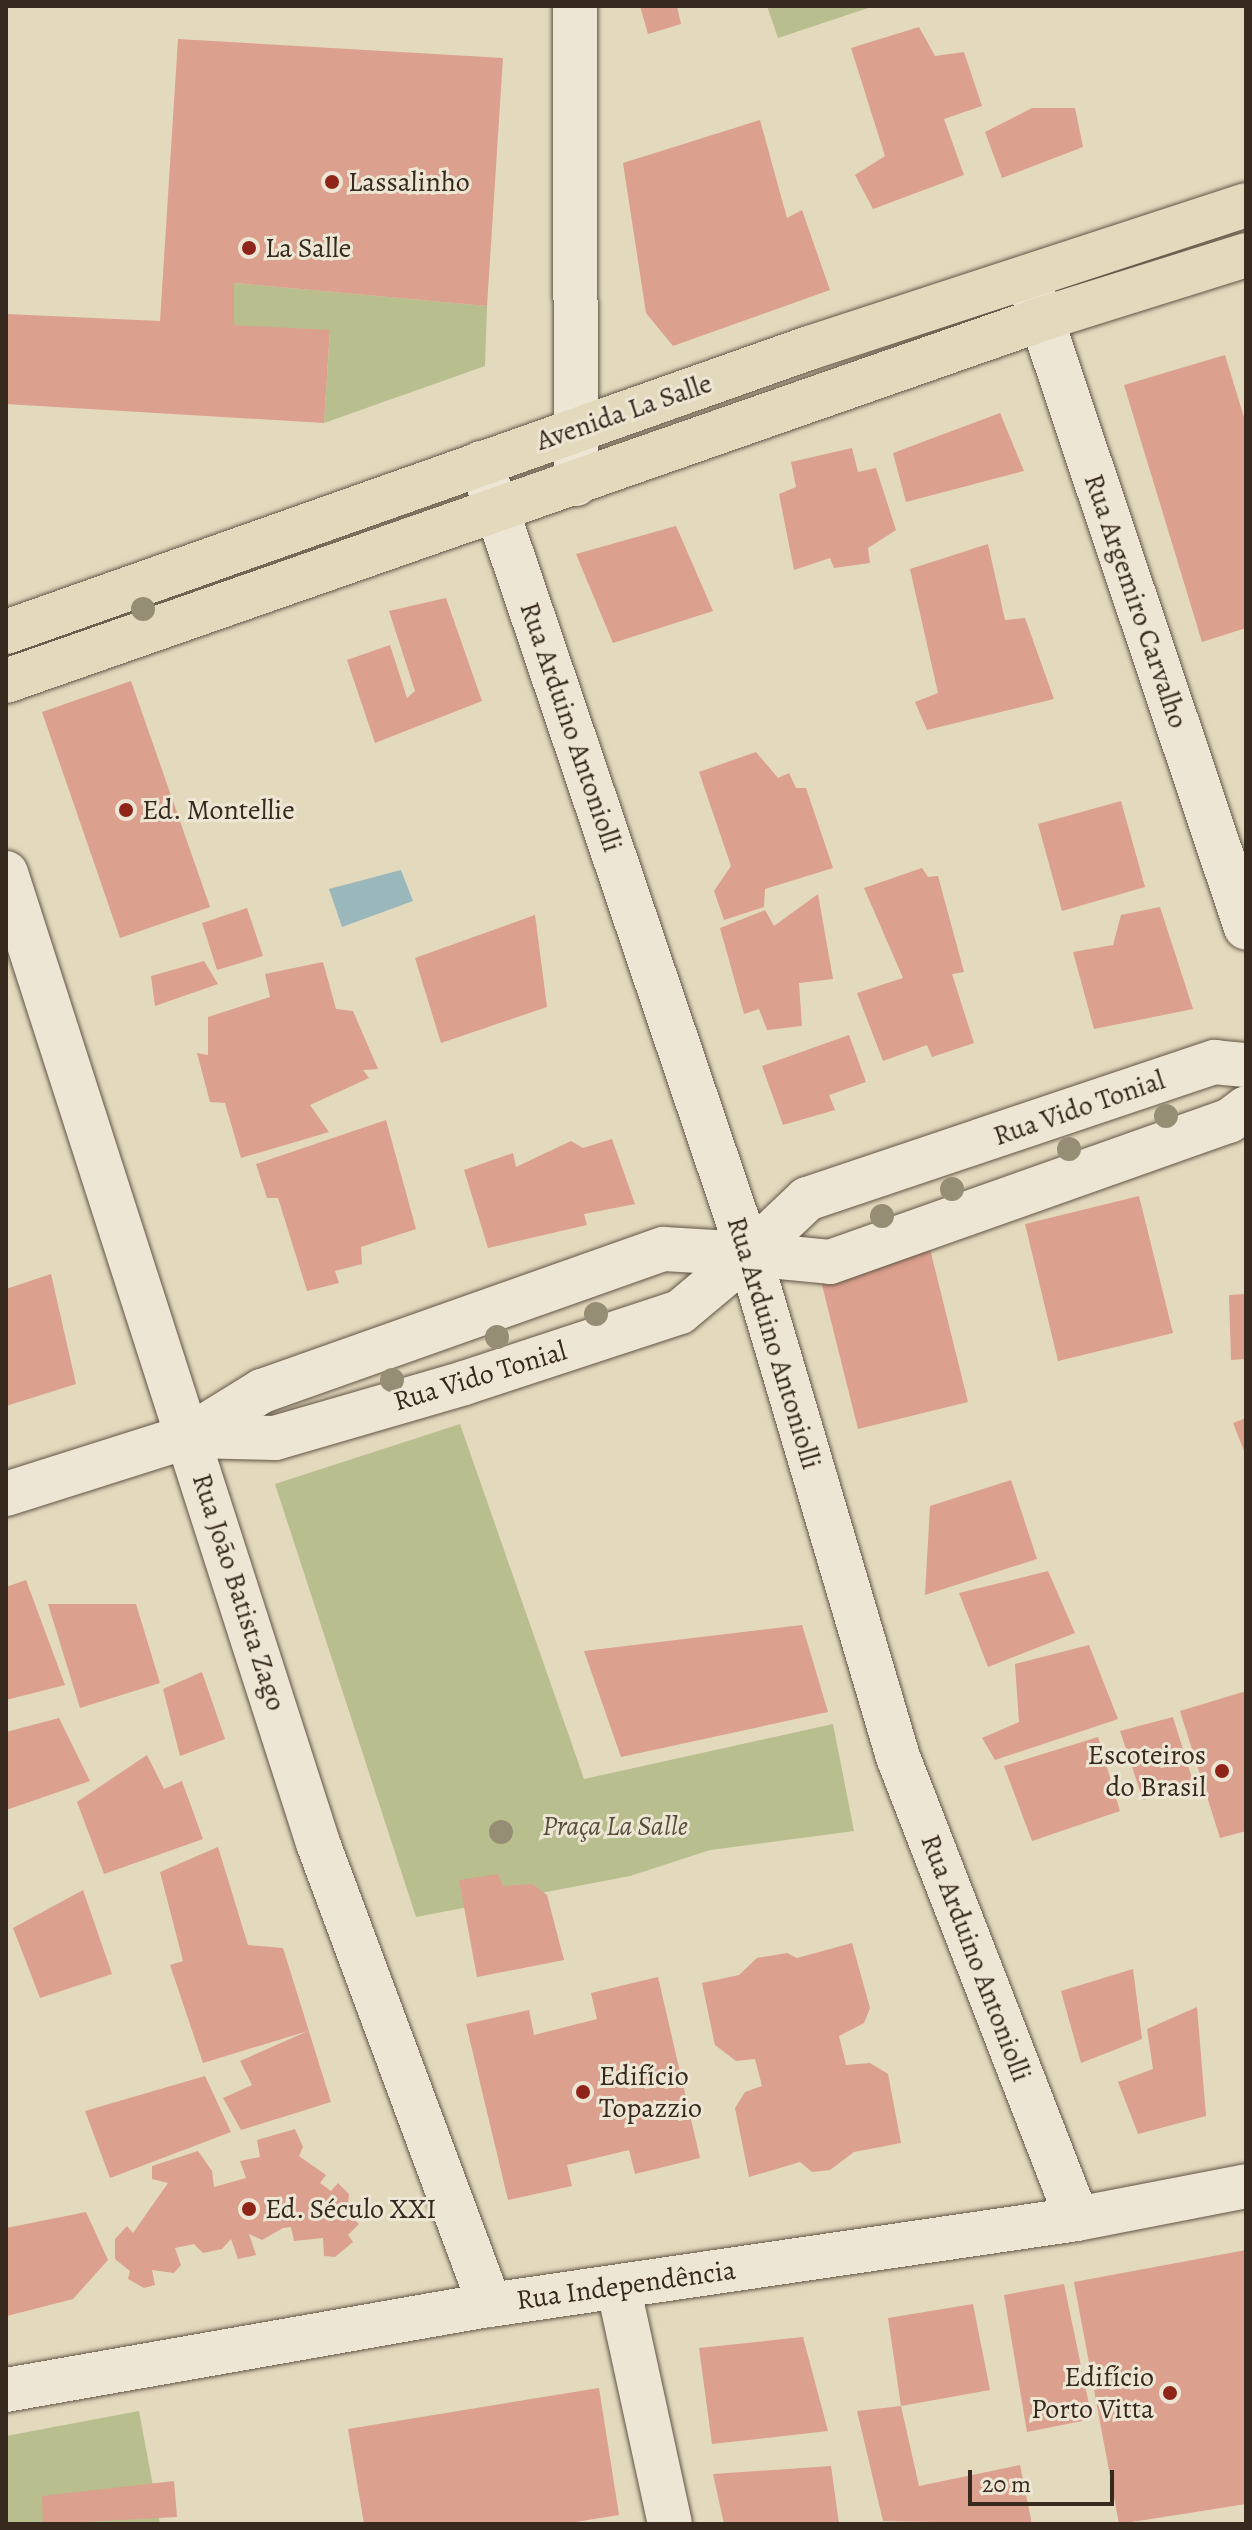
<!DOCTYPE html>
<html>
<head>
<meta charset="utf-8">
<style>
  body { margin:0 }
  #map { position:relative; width:1252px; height:2530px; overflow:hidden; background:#e3d9bd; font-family:Alegreya,serif }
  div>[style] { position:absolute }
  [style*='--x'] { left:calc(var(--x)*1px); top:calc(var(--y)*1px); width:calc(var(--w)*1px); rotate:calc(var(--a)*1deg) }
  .green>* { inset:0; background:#b8be8e }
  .water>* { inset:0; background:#9ab7bc }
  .building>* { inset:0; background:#dca08e }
  .roads { filter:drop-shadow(0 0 2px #625546) drop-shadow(0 0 2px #625546) }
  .minor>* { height:44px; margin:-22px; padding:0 22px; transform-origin:22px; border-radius:22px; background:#ede6d4 }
  .major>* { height:44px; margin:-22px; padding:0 22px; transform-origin:22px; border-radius:22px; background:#e3d9bd }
  .trees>* { width:24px; height:24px; margin:-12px; border-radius:50%; background:#968d75 }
  .dots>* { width:22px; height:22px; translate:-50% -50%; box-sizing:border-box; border:4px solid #ede6d4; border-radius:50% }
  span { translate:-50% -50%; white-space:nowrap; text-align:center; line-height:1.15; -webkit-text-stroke:6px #ede6d4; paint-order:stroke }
  .poi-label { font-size:28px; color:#37291e }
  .left { translate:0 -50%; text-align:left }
  .right { translate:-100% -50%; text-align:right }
  .street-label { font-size:28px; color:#37291e }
  .park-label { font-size:28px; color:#574e3a; font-style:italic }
  .frame { position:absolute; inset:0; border:8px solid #37291e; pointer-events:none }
  .scale { position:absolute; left:968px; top:2470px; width:146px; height:36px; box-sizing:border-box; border:4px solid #37291e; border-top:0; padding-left:10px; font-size:24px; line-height:28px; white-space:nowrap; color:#37291e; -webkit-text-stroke:6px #ede6d4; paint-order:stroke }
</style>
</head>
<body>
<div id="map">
  <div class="green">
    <i style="clip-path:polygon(767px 6px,874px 6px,778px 38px)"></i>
    <i style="clip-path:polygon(234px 283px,487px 306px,485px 366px,324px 423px,330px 331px,234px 325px)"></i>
    <i style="clip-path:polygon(460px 1424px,584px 1779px,833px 1724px,854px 1831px,710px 1850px,630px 1876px,416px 1917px,275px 1484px)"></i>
    <i style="clip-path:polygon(139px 2411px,160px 2524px,6px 2524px,6px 2436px)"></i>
  </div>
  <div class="water">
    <i style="clip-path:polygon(401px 870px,413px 901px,342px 927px,329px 889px)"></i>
  </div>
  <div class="building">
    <i style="clip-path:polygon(640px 6px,677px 6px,681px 24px,648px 34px)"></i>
    <i style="clip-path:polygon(919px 27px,935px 56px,964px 52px,982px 106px,944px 119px,964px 175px,873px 209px,855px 175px,885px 156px,851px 48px)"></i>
    <i style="clip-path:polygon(178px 39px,503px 58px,487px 306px,234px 283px,234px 325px,330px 330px,324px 423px,6px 404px,6px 314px,160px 321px)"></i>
    <i style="clip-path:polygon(1032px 108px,1075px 108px,1083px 147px,1002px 178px,985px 132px)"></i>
    <i style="clip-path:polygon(760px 120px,787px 218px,802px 210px,830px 290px,673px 346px,646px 313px,623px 163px)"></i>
    <i style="clip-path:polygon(1225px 355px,1246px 424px,1246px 628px,1202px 642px,1124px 385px)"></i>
    <i style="clip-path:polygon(1000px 413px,1024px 471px,906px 502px,893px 453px)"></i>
    <i style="clip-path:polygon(852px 448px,858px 472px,876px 468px,896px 530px,868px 548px,870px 563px,834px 568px,830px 558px,794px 570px,779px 494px,796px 487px,791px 462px)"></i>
    <i style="clip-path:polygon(676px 526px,713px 611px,613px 643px,576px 554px)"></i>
    <i style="clip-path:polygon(988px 544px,1005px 620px,1025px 618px,1054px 699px,927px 730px,915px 702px,938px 693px,910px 569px)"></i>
    <i style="clip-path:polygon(446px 598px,482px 701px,375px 743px,347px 660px,390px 645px,407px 698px,415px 691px,389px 611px)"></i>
    <i style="clip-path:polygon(131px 681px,210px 907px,120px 938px,42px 712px)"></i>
    <i style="clip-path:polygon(756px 752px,778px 778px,789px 773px,796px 788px,806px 788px,833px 868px,765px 889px,764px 907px,724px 920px,714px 891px,731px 866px,699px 772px)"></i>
    <i style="clip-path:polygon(1121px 801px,1145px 887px,1062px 911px,1038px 824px)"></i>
    <i style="clip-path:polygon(922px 868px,928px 877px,938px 876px,964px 972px,952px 974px,974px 1043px,932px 1057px,927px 1045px,883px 1061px,857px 993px,903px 978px,864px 888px)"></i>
    <i style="clip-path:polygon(818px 894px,833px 979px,799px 983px,802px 1026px,767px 1030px,759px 1009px,744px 1014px,720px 928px,765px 910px,774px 926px)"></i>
    <i style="clip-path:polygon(1160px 907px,1193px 1009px,1094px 1029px,1073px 952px,1113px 945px,1121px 915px)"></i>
    <i style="clip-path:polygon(247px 908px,263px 956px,217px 970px,202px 923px)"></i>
    <i style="clip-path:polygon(535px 915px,547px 1007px,441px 1043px,415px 958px)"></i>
    <i style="clip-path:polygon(204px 961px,218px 984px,155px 1006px,151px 976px)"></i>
    <i style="clip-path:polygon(323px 962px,336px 1009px,353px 1011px,378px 1069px,363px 1070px,369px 1078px,310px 1105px,329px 1132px,241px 1158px,225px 1103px,210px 1102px,197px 1053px,208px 1055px,208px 1017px,270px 997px,265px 974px)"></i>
    <i style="clip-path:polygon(849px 1035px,866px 1082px,829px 1095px,835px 1110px,783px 1125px,762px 1066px)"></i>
    <i style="clip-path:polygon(386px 1120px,416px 1229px,361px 1247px,362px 1264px,335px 1271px,339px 1283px,307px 1291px,278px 1198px,267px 1198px,256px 1164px)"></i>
    <i style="clip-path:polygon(612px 1139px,635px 1204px,584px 1214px,587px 1225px,488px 1248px,464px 1170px,513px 1153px,516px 1167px,571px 1141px,583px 1148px)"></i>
    <i style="clip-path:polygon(1139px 1196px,1173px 1333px,1058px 1361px,1025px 1224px)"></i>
    <i style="clip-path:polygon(928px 1241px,968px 1402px,858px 1429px,818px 1269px)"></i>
    <i style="clip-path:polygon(51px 1274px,76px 1384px,6px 1406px,6px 1289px)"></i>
    <i style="clip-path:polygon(1246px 1294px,1246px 1359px,1231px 1360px,1229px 1295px)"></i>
    <i style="clip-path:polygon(1246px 1418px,1246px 1456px,1233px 1423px)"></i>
    <i style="clip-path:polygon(1011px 1480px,1037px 1559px,925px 1595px,930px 1506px)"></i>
    <i style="clip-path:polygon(1048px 1571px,1075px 1633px,988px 1667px,959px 1593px)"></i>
    <i style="clip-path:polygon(26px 1580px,65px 1685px,6px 1700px,6px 1587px)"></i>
    <i style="clip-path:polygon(48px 1604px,136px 1604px,160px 1683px,80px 1708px)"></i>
    <i style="clip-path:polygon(802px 1625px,828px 1712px,621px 1757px,584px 1651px)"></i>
    <i style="clip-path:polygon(1089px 1645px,1118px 1719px,995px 1760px,982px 1738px,1019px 1722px,1015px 1664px)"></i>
    <i style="clip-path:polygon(202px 1672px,225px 1739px,180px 1756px,163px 1689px)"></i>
    <i style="clip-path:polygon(1246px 1691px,1246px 1831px,1220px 1838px,1180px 1711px)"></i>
    <i style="clip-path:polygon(1173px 1717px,1195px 1788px,1143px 1800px,1120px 1731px)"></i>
    <i style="clip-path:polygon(59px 1718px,90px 1781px,6px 1810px,6px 1732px)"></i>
    <i style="clip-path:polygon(1098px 1737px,1120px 1811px,1032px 1841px,1004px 1766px)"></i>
    <i style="clip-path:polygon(147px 1755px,164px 1789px,182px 1781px,203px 1839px,104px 1874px,77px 1802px)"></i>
    <i style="clip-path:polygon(218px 1847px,248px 1945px,283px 1948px,331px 2102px,241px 2130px,223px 2098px,252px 2085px,240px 2061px,308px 2031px,203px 2063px,170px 1965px,183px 1961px,160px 1872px)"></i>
    <i style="clip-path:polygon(498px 1874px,503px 1886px,532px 1884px,547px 1895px,564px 1960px,477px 1977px,459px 1880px)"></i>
    <i style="clip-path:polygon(83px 1890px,112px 1974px,40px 1998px,13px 1928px)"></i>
    <i style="clip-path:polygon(852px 1943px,870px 2008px,864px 2023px,839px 2036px,846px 2065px,870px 2063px,888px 2074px,901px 2143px,854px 2152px,830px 2170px,812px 2172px,800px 2162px,749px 2177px,735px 2108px,745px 2092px,762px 2086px,755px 2059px,736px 2061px,715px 2045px,702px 1983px,739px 1975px,757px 1958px,787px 1953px,797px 1958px)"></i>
    <i style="clip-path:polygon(1133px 1969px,1142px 2039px,1081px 2063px,1061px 1991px)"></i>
    <i style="clip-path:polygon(658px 1977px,700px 2158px,635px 2174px,629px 2150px,567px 2165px,572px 2186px,508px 2200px,466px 2024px,529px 2010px,534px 2035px,597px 2019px,591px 1993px)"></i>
    <i style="clip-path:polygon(1197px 2007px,1206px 2116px,1138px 2134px,1118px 2082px,1153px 2069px,1147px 2029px)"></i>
    <i style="clip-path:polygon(205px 2076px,231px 2132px,110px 2178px,85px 2111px)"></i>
    <i style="clip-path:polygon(295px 2129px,303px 2147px,299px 2156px,326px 2175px,320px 2183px,331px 2191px,338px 2183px,349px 2194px,347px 2213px,359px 2224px,348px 2235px,353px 2242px,335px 2257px,324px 2256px,323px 2238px,294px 2241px,291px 2227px,283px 2228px,262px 2240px,249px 2234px,256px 2255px,238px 2259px,231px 2239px,222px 2249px,203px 2253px,194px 2244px,175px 2248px,181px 2265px,174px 2273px,152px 2270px,155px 2285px,144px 2288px,128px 2279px,130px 2271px,115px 2259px,115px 2239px,127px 2226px,133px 2233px,168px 2183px,152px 2179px,152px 2166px,198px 2151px,212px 2171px,214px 2187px,246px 2178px,240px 2161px,260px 2157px,257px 2140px)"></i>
    <i style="clip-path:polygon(86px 2212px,108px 2260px,73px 2299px,7px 2316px,6px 2228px)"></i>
    <i style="clip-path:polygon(1246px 2250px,1246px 2504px,1119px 2524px,1074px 2282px)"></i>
    <i style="clip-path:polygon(1064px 2284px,1092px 2419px,1027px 2432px,1004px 2295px)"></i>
    <i style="clip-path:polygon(973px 2304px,990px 2390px,901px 2406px,888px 2318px)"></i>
    <i style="clip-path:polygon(803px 2337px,828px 2431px,712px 2444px,699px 2348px)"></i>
    <i style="clip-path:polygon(599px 2388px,619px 2515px,563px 2524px,364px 2524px,348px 2429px)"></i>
    <i style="clip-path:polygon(901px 2406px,919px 2486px,1020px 2465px,1032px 2524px,883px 2521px,857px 2411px)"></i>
    <i style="clip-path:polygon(831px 2466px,839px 2524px,724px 2524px,713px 2474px)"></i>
    <i style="clip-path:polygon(174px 2481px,177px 2517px,43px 2524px,42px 2496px)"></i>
  </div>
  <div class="roads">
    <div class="minor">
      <i style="--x:575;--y:6;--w:478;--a:89.9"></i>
      <i style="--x:1029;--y:282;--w:681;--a:71.43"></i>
      <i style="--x:481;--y:463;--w:835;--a:71.28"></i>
      <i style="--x:749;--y:1254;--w:525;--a:73.5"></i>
      <i style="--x:898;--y:1757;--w:495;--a:68.8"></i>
      <i style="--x:6;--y:873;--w:1019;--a:72.17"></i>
      <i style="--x:318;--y:1843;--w:493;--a:69.6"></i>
      <i style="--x:189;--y:1436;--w:86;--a:1.3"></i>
      <i style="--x:275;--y:1438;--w:197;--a:-16.2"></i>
      <i style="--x:464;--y:1383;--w:227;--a:-18.2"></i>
      <i style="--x:680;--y:1312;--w:90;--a:-40"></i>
      <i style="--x:749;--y:1254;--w:81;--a:5.6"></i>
      <i style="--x:830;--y:1262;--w:423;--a:-19.5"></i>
      <i style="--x:1229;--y:1121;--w:21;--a:-37"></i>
      <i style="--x:6;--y:1494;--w:192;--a:-17.6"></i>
      <i style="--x:189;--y:1436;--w:86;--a:-31.7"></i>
      <i style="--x:262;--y:1391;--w:426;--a:-19.5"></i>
      <i style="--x:664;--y:1249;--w:85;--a:3.4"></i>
      <i style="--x:749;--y:1254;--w:80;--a:-43.5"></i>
      <i style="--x:807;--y:1199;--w:430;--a:-18.6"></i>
      <i style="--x:1215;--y:1062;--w:31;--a:6"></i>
      <i style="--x:619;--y:2290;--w:239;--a:77.7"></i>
      <i style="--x:6;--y:2390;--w:491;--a:-10"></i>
      <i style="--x:490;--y:2305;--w:593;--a:-8.33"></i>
      <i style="--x:1077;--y:2219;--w:172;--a:-11"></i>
    </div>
    <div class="major">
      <i style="--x:6;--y:632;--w:852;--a:-19.48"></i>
      <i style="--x:809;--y:348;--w:460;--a:-18.1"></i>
      <i style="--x:6;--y:681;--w:1097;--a:-19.26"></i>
      <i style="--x:1042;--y:319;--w:214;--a:-17.4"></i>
    </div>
  </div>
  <div class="trees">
    <i style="left:143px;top:609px"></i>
    <i style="left:1166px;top:1116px"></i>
    <i style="left:1069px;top:1149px"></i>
    <i style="left:952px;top:1189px"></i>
    <i style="left:882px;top:1216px"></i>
    <i style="left:596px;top:1314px"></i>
    <i style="left:497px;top:1337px"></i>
    <i style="left:392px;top:1380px"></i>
    <i style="left:501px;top:1832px"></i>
  </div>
  <div class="dots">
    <i style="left:332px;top:182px;background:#8f2418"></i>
    <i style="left:249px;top:248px;background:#8f2418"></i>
    <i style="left:126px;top:810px;background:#8f2418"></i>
    <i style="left:1222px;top:1771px;background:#8f2418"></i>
    <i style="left:583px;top:2092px;background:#8f2418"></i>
    <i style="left:249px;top:2209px;background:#8f2418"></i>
    <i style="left:1170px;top:2393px;background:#8f2418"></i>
  </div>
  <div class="poi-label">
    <span class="left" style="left:348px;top:182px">Lassalinho</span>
    <span class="left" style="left:265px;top:248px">La Salle</span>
    <span class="left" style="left:142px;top:810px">Ed. Montellie</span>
    <span class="right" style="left:1206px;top:1771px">Escoteiros<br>do Brasil</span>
    <span class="left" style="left:599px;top:2092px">Edifício<br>Topazzio</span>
    <span class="left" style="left:265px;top:2209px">Ed. Século XXI</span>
    <span class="right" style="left:1154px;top:2393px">Edifício<br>Porto Vitta</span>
  </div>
  <div class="street-label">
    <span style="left:624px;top:412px;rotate:-19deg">Avenida La Salle</span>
    <span style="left:1136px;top:601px;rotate:71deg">Rua Argemiro Carvalho</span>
    <span style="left:571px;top:727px;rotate:71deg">Rua Arduino Antoniolli</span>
    <span style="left:1079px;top:1108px;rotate:-19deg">Rua Vido Tonial</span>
    <span style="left:774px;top:1343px;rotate:73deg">Rua Arduino Antoniolli</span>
    <span style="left:480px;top:1376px;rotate:-17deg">Rua Vido Tonial</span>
    <span style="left:239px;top:1592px;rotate:72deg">Rua João Batista Zago</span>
    <span style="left:976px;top:1958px;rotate:69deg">Rua Arduino Antoniolli</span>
    <span style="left:626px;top:2285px;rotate:-8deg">Rua Independência</span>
  </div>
  <div class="park-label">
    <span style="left:615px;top:1826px">Praça La Salle</span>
  </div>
  <div class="frame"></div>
  <div class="scale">20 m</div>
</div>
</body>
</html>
